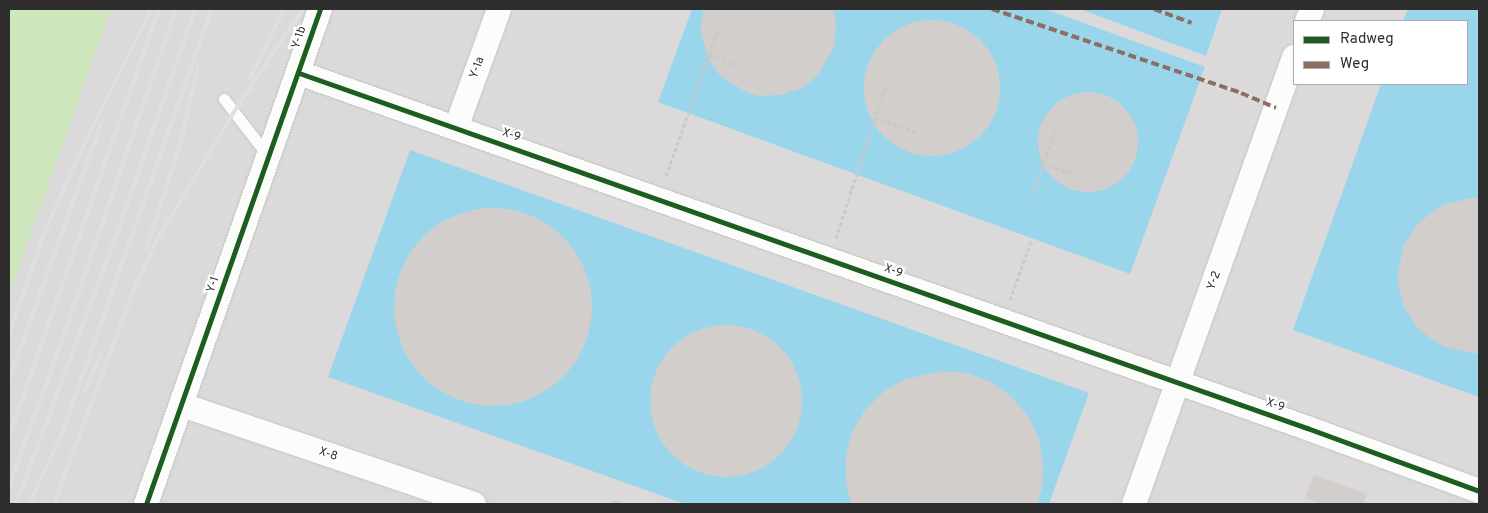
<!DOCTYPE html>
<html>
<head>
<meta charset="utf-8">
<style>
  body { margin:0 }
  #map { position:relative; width:1488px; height:513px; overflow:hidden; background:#ece8e4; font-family:Overpass,sans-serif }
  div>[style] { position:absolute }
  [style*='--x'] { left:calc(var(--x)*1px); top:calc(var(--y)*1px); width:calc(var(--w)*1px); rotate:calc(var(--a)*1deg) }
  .industrial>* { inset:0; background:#dcd9db }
  .green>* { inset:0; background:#cee6be }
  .water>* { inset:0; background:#99d6ec }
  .building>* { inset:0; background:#d1cecb }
  .round { border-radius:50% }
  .path>* { height:3px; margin-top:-1.5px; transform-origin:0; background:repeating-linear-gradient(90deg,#c9c9c8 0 4px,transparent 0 6.5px) }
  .roads { filter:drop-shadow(0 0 1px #c5c4c5) drop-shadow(0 0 1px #c5c4c5) }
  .lane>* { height:11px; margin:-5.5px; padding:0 5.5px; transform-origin:5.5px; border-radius:5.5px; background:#fcfcfb }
  .street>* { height:24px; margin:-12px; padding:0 12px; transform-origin:12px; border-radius:12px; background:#fcfcfb }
  .rail>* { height:4px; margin:-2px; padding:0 2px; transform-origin:2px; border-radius:2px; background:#dfdfe1 }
  .quiet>* { height:4px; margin-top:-2px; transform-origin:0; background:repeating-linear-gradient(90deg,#8d6e63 0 8px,transparent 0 12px) }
  .cycleway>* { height:5px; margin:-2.5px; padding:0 2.5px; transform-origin:2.5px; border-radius:2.5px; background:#1b5e20 }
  span { translate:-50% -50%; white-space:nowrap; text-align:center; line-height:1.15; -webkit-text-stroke:4.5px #fff; paint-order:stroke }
  .street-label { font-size:12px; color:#2e2e2e }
  .frame { position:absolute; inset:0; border:10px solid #2e2e2e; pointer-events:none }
  .legend { position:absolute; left:1293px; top:20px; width:175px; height:65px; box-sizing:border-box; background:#fff; border:1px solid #ababab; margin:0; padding:6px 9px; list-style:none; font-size:15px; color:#2e2e2e }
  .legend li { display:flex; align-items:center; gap:10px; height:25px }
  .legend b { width:25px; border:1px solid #ababab }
</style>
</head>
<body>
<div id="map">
  <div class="industrial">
    <i style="clip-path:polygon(evenodd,111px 9px,1479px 9px,1479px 504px,9px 504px,9px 295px,111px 9px,1294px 21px,1467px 21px,1467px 84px,1294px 84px,1294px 21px)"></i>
  </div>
  <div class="green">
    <i style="clip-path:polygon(9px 9px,111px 9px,9px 295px)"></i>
  </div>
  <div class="water">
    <i style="clip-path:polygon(692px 9px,1045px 9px,1205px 67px,1130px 274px,658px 102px)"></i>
    <i style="clip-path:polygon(1080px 9px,1222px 9px,1206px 56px)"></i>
    <i style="clip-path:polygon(1408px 9px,1479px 9px,1479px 397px,1293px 330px,1381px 84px,1467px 84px,1467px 21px,1403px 21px)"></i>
    <i style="clip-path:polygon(410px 150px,1089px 393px,1049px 504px,685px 504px,328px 377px)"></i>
  </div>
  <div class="building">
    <i style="clip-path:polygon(704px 9px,833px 9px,836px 24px,834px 46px,819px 74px,802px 88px,781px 95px,759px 96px,748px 93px,721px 77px,708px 59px,700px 27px)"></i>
    <i class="round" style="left:864px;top:20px;width:136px;height:136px"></i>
    <i class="round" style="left:1038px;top:92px;width:100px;height:100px"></i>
    <i style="clip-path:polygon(1471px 198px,1479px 198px,1479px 353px,1473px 353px,1444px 347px,1419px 330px,1403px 305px,1397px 277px,1403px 247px,1418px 223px,1442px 205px)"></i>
    <i class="round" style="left:394px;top:208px;width:198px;height:198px"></i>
    <i class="round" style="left:650px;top:325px;width:152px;height:152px"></i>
    <i style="clip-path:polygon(942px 371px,967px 373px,991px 382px,1012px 397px,1028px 416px,1039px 439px,1043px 464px,1042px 489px,1037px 504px,851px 504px,846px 482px,846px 457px,852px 432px,865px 410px,883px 392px,905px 379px)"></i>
    <i style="clip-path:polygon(1314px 475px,1367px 494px,1363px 504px,1322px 504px,1305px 498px)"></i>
    <i style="clip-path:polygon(613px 500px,625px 504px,611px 504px)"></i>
  </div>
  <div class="path">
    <i style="--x:709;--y:55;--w:41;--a:19.7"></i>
    <i style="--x:875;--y:118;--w:43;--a:18.9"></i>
    <i style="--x:1043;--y:164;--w:35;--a:18"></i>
    <i style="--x:666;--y:176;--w:156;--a:-70.5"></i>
    <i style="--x:1033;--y:192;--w:67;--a:-69.9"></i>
    <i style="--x:836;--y:238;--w:159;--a:-72"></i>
    <i style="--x:1010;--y:300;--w:63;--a:-70.4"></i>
  </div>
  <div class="roads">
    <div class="lane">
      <i style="--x:224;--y:99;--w:72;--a:52.3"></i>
    </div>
    <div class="street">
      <i style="--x:1307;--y:21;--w:13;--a:-67"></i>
      <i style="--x:299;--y:73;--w:1069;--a:19.4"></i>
      <i style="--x:1307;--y:428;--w:183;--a:20.1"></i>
      <i style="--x:456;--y:128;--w:127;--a:-70.1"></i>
      <i style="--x:182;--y:405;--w:308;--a:18.7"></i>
      <i style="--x:146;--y:504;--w:525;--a:-70.63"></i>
      <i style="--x:1134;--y:504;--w:475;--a:-70.3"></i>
    </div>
  </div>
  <div class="rail">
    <i style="--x:250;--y:78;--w:77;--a:-63.8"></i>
    <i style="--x:146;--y:250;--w:110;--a:-72.1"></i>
    <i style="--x:180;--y:145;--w:80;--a:-77"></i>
    <i style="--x:9;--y:334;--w:106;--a:-70.7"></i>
    <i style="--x:44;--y:234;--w:80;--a:-66.3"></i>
    <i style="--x:76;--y:161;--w:169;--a:-63.7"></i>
    <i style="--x:9;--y:380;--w:275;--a:-70.2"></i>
    <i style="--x:84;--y:391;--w:40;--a:-65"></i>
    <i style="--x:9;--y:437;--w:454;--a:-70.7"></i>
    <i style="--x:9;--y:487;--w:174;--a:-70.2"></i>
    <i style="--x:68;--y:323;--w:332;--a:-71"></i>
    <i style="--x:16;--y:504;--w:277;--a:-69.5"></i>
    <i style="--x:113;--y:245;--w:250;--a:-70.8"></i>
    <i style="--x:29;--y:504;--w:77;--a:-64.8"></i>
    <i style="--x:62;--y:434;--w:451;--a:-70.6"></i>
    <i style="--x:54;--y:504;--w:224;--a:-69.6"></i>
    <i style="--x:132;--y:294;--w:56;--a:-65.7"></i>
    <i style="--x:155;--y:243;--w:153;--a:-58.9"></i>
    <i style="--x:234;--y:112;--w:124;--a:-56.2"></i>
  </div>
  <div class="quiet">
    <i style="--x:992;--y:9;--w:263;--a:18.6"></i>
    <i style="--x:1241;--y:93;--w:38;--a:23"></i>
    <i style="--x:1154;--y:9;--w:40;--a:20.2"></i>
  </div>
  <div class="cycleway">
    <i style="--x:299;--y:73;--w:1069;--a:19.4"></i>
    <i style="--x:1307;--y:428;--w:183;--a:20.1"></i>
    <i style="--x:146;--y:504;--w:525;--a:-70.63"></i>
  </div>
  <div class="street-label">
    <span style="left:300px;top:38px;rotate:-72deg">Y-1b</span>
    <span style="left:478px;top:68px;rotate:-70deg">Y-1a</span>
    <span style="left:511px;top:136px;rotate:19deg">X-9</span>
    <span style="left:893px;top:272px;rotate:20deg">X-9</span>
    <span style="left:1215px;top:281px;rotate:-70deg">Y-2</span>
    <span style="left:214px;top:285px;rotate:-71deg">Y-1</span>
    <span style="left:1275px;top:406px;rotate:19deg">X-9</span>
    <span style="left:328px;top:455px;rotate:19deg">X-8</span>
  </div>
  <div class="frame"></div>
  <ul class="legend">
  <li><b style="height:6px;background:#1b5e20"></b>Radweg</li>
  <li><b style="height:6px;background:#8d6e63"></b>Weg</li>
  </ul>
</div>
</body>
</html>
